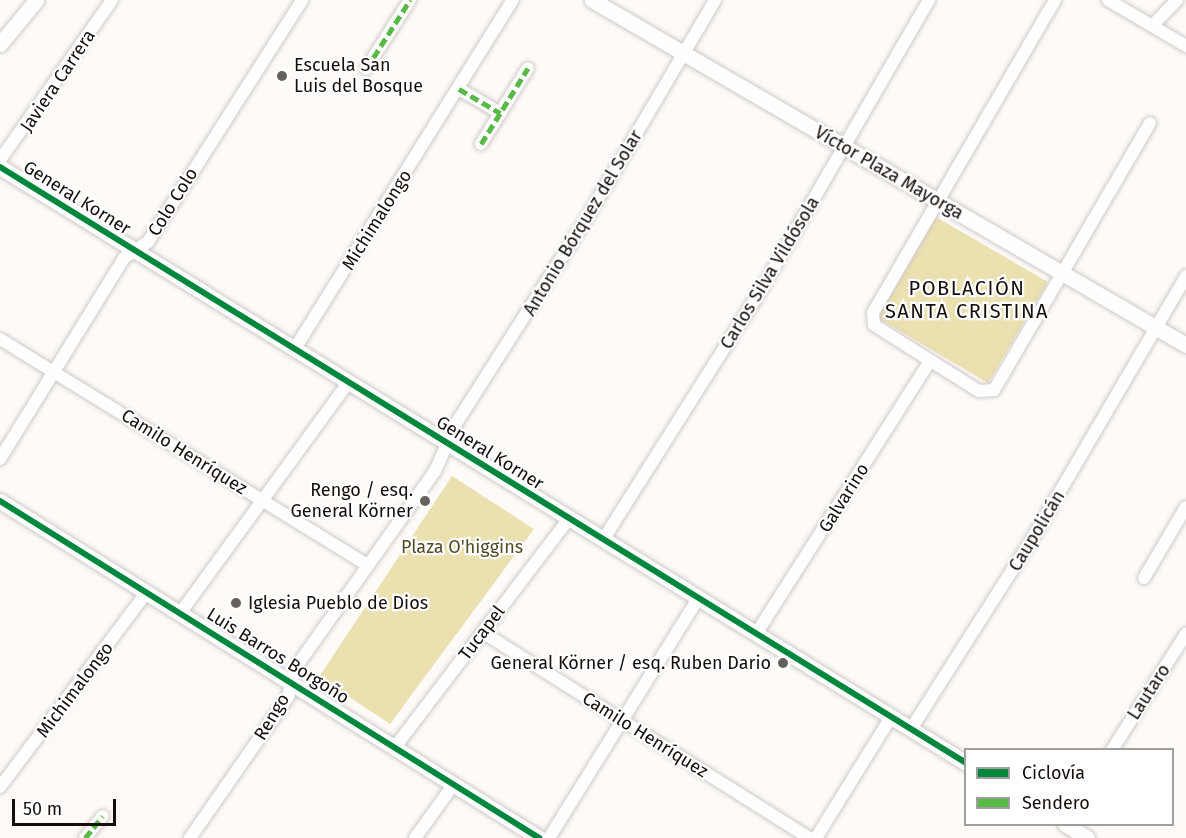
<!DOCTYPE html>
<html>
<head>
<meta charset="utf-8">
<style>
  body { margin:0 }
  #map { position:relative; width:1186px; height:838px; overflow:hidden; background:#fdfaf8; font-family:"Fira Sans",sans-serif }
  div>[style] { position:absolute }
  [style*='--x'] { left:calc(var(--x)*1px); top:calc(var(--y)*1px); width:calc(var(--w)*1px); rotate:calc(var(--a)*1deg) }
  .green>* { inset:0; background:#ebe0af }
  .roads { filter:drop-shadow(0 0 2px #cfcac7) drop-shadow(0 0 2px #cfcac7) }
  .minor>* { height:12px; margin:-6px; padding:0 6px; transform-origin:6px; border-radius:6px; background:#fffefe }
  .tertiary>* { height:15px; margin:-7.5px; padding:0 7.5px; transform-origin:7.5px; border-radius:7.5px; background:#fffefe }
  .quiet>* { height:4.5px; margin-top:-2.25px; transform-origin:0; background:repeating-linear-gradient(90deg,#58b947 0 9px,transparent 0 13.5px) }
  .cycleway>* { height:6px; margin:-3px; padding:0 3px; transform-origin:3px; border-radius:3px; background:#00873e }
  .dots>* { width:16px; height:16px; translate:-50% -50%; box-sizing:border-box; border:3px solid #fff; border-radius:50% }
  span { translate:-50% -50%; white-space:nowrap; text-align:center; line-height:1.15; -webkit-text-stroke:4.5px #fff; paint-order:stroke }
  .poi-label { font-size:18px; color:#150e0a }
  .left { translate:0 -50%; text-align:left }
  .right { translate:-100% -50%; text-align:right }
  .street-label { font-size:18px; color:#150e0a }
  .park-label { font-size:18px; color:#534b23 }
  .neighbourhood-label { font-size:20px; color:#150e0a; letter-spacing:1.5px }
  .legend { position:absolute; left:964px; top:748px; width:210px; height:78px; box-sizing:border-box; background:#fff; border:2px solid #a19f9d; margin:0; padding:8px 10px; list-style:none; font-size:18px; color:#150e0a }
  .legend li { display:flex; align-items:center; gap:12px; height:30px }
  .legend b { width:30px; border:2px solid #a19f9d }
  .scale { position:absolute; left:12px; top:799px; width:104px; height:27px; box-sizing:border-box; border:3px solid #150e0a; border-top:0; padding-left:8px; font-size:18px; line-height:21px; white-space:nowrap; color:#150e0a; -webkit-text-stroke:4px #fff; paint-order:stroke }
</style>
</head>
<body>
<div id="map">
  <div class="green">
    <i style="clip-path:polygon(936px 217px,1048px 282px,988px 383px,876px 317px)"></i>
    <i style="clip-path:polygon(452px 476px,534px 529px,390px 724px,319px 677px)"></i>
  </div>
  <div class="roads">
    <div class="minor">
      <i style="--x:1055;--y:0;--w:362;--a:120.2"></i>
      <i style="--x:873;--y:313;--w:12;--a:85"></i>
      <i style="--x:874;--y:325;--w:124;--a:32.2"></i>
      <i style="--x:979;--y:391;--w:15;--a:-4"></i>
      <i style="--x:994;--y:390;--w:309;--a:-59.7"></i>
      <i style="--x:1108;--y:0;--w:91;--a:30.5"></i>
      <i style="--x:1152;--y:26;--w:36;--a:-46"></i>
      <i style="--x:366;--y:69;--w:82;--a:-57.5"></i>
      <i style="--x:459;--y:89;--w:48;--a:30.3"></i>
      <i style="--x:481;--y:144;--w:89;--a:-58.3"></i>
      <i style="--x:0;--y:160;--w:195;--a:-55"></i>
      <i style="--x:0;--y:339;--w:432;--a:31.6"></i>
      <i style="--x:294;--y:350;--w:413;--a:-58"></i>
      <i style="--x:0;--y:459;--w:236;--a:-58.3"></i>
      <i style="--x:124;--y:258;--w:29;--a:-34"></i>
      <i style="--x:148;--y:242;--w:287;--a:-57.5"></i>
      <i style="--x:603;--y:540;--w:290;--a:-57.7"></i>
      <i style="--x:758;--y:295;--w:341;--a:-59.9"></i>
      <i style="--x:1144;--y:578;--w:82;--a:-59.4"></i>
      <i style="--x:181;--y:612;--w:283;--a:-53.9"></i>
      <i style="--x:482;--y:632;--w:386;--a:32.2"></i>
      <i style="--x:756;--y:634;--w:324;--a:-57.5"></i>
      <i style="--x:911;--y:729;--w:225;--a:-57.5"></i>
      <i style="--x:1032;--y:539;--w:305;--a:-59.6"></i>
      <i style="--x:395;--y:747;--w:287;--a:-52.7"></i>
      <i style="--x:1112;--y:750;--w:138;--a:-57.5"></i>
      <i style="--x:0;--y:787;--w:244;--a:-53"></i>
      <i style="--x:85;--y:838;--w:28;--a:-51"></i>
      <i style="--x:190;--y:838;--w:172;--a:-55.2"></i>
      <i style="--x:288;--y:697;--w:28;--a:-77"></i>
      <i style="--x:294;--y:670;--w:244;--a:-54.7"></i>
      <i style="--x:435;--y:471;--w:54;--a:-65.8"></i>
      <i style="--x:457;--y:422;--w:232;--a:-57.5"></i>
      <i style="--x:582;--y:226;--w:262;--a:-59.5"></i>
      <i style="--x:415;--y:838;--w:67;--a:-54.2"></i>
      <i style="--x:549;--y:838;--w:282;--a:-58.1"></i>
      <i style="--x:816;--y:838;--w:142;--a:-58.2"></i>
    </div>
    <div class="tertiary">
      <i style="--x:592;--y:0;--w:687;--a:30.15"></i>
      <i style="--x:0;--y:44;--w:57;--a:-50.7"></i>
      <i style="--x:0;--y:167;--w:1135;--a:31.67"></i>
      <i style="--x:0;--y:501;--w:636;--a:32.01"></i>
      <i style="--x:1065;--y:824;--w:26;--a:32"></i>
    </div>
  </div>
  <div class="quiet">
    <i style="--x:366;--y:69;--w:82;--a:-57.5"></i>
    <i style="--x:459;--y:89;--w:48;--a:30.3"></i>
    <i style="--x:481;--y:144;--w:89;--a:-58.3"></i>
    <i style="--x:85;--y:838;--w:28;--a:-51"></i>
  </div>
  <div class="cycleway">
    <i style="--x:0;--y:167;--w:1135;--a:31.67"></i>
    <i style="--x:0;--y:501;--w:636;--a:32.01"></i>
  </div>
  <div class="dots">
    <i style="left:282px;top:76px;background:#66615d"></i>
    <i style="left:425px;top:501px;background:#66615d"></i>
    <i style="left:236px;top:603px;background:#66615d"></i>
    <i style="left:783px;top:663px;background:#66615d"></i>
  </div>
  <div class="poi-label">
    <span class="left" style="left:294px;top:76px">Escuela San<br>Luis del Bosque</span>
    <span class="right" style="left:413px;top:501px">Rengo / esq.<br>General Körner</span>
    <span class="left" style="left:248px;top:603px">Iglesia Pueblo de Dios</span>
    <span class="right" style="left:771px;top:663px">General Körner / esq. Ruben Dario</span>
  </div>
  <div class="street-label">
    <span style="left:58px;top:81px;rotate:-56deg">Javiera Carrera</span>
    <span style="left:889px;top:173px;rotate:30deg">Víctor Plaza Mayorga</span>
    <span style="left:77px;top:198px;rotate:32deg">General Korner</span>
    <span style="left:173px;top:202px;rotate:-58deg">Colo Colo</span>
    <span style="left:377px;top:220px;rotate:-58deg">Michimalongo</span>
    <span style="left:583px;top:223px;rotate:-59deg">Antonio Bórquez del Solar</span>
    <span style="left:770px;top:273px;rotate:-59deg">Carlos Silva Vildósola</span>
    <span style="left:184px;top:452px;rotate:32deg">Camilo Henríquez</span>
    <span style="left:490px;top:453px;rotate:32deg">General Korner</span>
    <span style="left:844px;top:498px;rotate:-58deg">Galvarino</span>
    <span style="left:1037px;top:531px;rotate:-59deg">Caupolicán</span>
    <span style="left:482px;top:633px;rotate:-53deg">Tucapel</span>
    <span style="left:278px;top:656px;rotate:32deg">Luis Barros Borgoño</span>
    <span style="left:75px;top:690px;rotate:-53deg">Michimalongo</span>
    <span style="left:1149px;top:692px;rotate:-57deg">Lautaro</span>
    <span style="left:272px;top:717px;rotate:-59deg">Rengo</span>
    <span style="left:645px;top:735px;rotate:32deg">Camilo Henríquez</span>
  </div>
  <div class="park-label">
    <span style="left:462px;top:547px">Plaza O'higgins</span>
  </div>
  <div class="neighbourhood-label">
    <span style="left:967px;top:300px">POBLACIÓN<br>SANTA CRISTINA</span>
  </div>
  <ul class="legend">
  <li><b style="height:8px;background:#00873e"></b>Ciclovía</li>
  <li><b style="height:8px;background:#58b947"></b>Sendero</li>
  </ul>
  <div class="scale">50 m</div>
</div>
</body>
</html>
